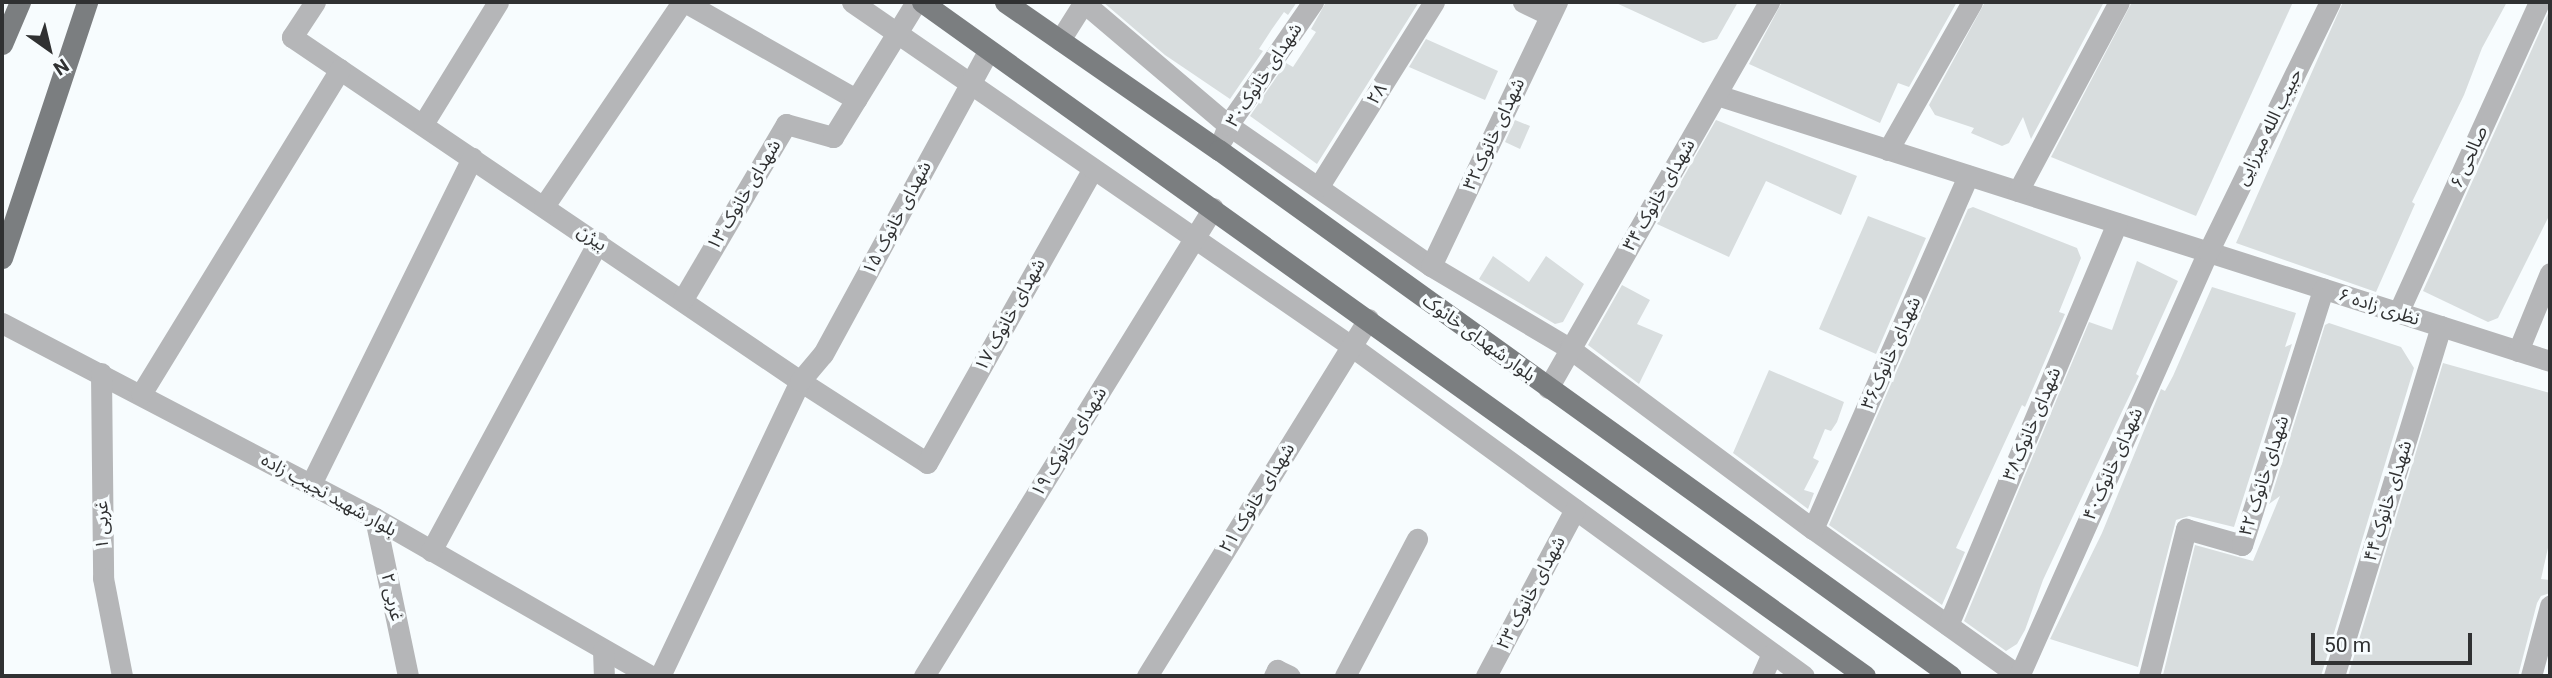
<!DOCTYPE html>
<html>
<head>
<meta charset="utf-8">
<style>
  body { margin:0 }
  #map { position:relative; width:2552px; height:678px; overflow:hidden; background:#f7fcfe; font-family:Roboto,"Noto Sans Arabic",sans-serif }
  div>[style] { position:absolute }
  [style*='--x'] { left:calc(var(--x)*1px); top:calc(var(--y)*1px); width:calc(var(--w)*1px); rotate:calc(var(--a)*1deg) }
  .building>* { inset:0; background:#d8ddde }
  .minor>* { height:21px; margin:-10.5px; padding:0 10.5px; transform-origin:10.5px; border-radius:10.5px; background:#b5b6b8 }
  .major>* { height:21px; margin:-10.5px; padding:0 10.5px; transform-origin:10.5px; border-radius:10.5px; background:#7b7e80 }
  span { translate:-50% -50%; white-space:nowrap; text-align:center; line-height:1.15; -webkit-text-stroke:7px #f7fcfe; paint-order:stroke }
  .street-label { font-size:18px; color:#303132 }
  .frame { position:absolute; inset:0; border:4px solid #303132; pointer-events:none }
  .north { position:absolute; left:14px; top:14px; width:70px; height:70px; -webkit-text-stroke:5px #f7fcfe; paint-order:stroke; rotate:146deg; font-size:19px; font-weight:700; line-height:28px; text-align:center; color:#303132 }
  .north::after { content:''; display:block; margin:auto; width:24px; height:32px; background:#303132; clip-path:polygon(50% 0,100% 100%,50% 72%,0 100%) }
  .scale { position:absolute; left:2311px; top:633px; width:161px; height:32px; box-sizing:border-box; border:4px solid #303132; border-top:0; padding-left:9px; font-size:21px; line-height:24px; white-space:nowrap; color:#303132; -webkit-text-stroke:5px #f7fcfe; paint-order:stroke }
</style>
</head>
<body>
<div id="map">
  <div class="building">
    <i style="clip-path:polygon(1103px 2px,1297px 2px,1288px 15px,1284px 12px,1272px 29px,1259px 49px,1263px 51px,1230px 99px,1165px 55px)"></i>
    <i style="clip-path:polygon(1326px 2px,1419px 2px,1317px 164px,1250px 116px,1286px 63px,1293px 67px,1316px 32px,1311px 29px)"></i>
    <i style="clip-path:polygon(1614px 2px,1738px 2px,1717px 39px,1703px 43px)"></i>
    <i style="clip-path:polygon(1782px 2px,1957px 2px,1909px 87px,1898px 83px,1880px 123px,1749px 64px)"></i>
    <i style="clip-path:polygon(1985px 2px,2104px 2px,2031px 139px,2023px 117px,2009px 143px,2002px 146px,1971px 133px,1974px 128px,1935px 115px,1929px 105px)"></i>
    <i style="clip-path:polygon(2132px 2px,2293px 2px,2196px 216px,2051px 157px)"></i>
    <i style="clip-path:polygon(2343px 2px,2507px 2px,2482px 48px,2464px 95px,2412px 202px,2415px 204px,2376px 292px,2236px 243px)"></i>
    <i style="clip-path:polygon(2550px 9px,2550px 214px,2498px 318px,2488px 322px,2423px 291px)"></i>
    <i style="clip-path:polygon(1426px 39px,1498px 71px,1485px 100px,1409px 67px)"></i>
    <i style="clip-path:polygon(1515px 120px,1530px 126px,1520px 149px,1505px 142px)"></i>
    <i style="clip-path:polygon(1716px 120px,1857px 176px,1841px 215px,1766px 181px,1729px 257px,1657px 224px)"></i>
    <i style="clip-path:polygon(1973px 207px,2077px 248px,2081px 258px,2059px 312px,2065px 314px,2025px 407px,2022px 405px,1956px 548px,1965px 552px,1942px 605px,1829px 525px,1968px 209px)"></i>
    <i style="clip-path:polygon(1868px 216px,1926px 238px,1876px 354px,1819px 329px)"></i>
    <i style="clip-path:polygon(1493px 256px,1529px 282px,1546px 256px,1584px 284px,1563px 322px,1555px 324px,1479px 279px)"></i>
    <i style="clip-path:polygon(2137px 261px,2178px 281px,2136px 374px,2139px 376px,2126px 403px,2043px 580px,2025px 630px,2017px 644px,2006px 651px,1964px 621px,2089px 322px,2112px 330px)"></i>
    <i style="clip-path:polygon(1622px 285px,1650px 300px,1637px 324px,1663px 335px,1639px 384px,1588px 345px)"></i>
    <i style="clip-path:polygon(2212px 287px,2296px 313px,2285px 347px,2292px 344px,2234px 527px,2189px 516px,2176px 520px,2138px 667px,2050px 639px,2102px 533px,2161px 389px,2165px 391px,2173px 376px)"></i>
    <i style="clip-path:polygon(2329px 323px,2401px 347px,2414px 368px,2321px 676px,2163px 675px,2195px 545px,2253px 561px,2280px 496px,2269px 504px,2325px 325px)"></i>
    <i style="clip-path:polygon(2443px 363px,2550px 393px,2550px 539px,2541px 579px,2550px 580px,2550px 593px,2541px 596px,2537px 603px,2518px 676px,2348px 676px)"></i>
    <i style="clip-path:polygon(1769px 370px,1844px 402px,1837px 422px,1831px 431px,1825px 429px,1813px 458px,1819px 461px,1804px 490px,1814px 493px,1808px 509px,1733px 453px)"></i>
  </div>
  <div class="minor">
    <i style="--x:315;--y:2;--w:42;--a:123.3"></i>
    <i style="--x:292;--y:37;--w:614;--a:34.1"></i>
    <i style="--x:800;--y:381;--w:151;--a:32.8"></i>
    <i style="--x:927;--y:463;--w:338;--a:-60.6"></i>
    <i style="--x:685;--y:2;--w:197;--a:29.6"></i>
    <i style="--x:852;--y:2;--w:606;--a:34.58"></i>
    <i style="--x:1351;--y:346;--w:560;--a:36.07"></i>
    <i style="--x:1083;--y:2;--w:190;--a:40.3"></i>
    <i style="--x:1228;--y:125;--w:247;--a:34.8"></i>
    <i style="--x:1431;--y:266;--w:161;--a:30.7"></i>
    <i style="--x:1569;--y:348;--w:304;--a:36.6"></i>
    <i style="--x:1813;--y:529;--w:253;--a:35.5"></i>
    <i style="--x:1523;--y:2;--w:30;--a:26"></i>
    <i style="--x:1060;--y:40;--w:45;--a:-57.7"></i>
    <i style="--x:1717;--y:95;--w:874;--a:17.71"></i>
    <i style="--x:423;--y:124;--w:143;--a:-58.4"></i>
    <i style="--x:1223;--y:138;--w:14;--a:-69"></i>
    <i style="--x:1228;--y:125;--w:150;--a:-55.4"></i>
    <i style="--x:1888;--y:150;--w:170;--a:-60.4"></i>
    <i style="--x:1319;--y:186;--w:217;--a:-58"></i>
    <i style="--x:2018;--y:191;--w:214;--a:-61.9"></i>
    <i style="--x:544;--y:206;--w:246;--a:-55.9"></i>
    <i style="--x:1431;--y:266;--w:293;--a:-64.5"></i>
    <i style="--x:683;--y:299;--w:203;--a:-59.5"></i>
    <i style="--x:786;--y:124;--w:49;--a:15.5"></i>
    <i style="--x:833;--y:137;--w:158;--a:-58.4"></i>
    <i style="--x:2398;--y:313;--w:341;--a:-65.6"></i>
    <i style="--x:2;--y:323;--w:421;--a:27.6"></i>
    <i style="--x:375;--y:518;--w:318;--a:29.8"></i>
    <i style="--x:2518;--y:351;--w:84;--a:-67.7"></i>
    <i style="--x:101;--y:373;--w:205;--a:89.4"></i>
    <i style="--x:103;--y:578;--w:100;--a:79"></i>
    <i style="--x:1548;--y:388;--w:445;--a:-60.2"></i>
    <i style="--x:141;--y:394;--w:381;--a:-58.5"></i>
    <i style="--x:311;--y:484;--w:364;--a:-63.7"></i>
    <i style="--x:375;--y:518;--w:161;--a:78.2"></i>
    <i style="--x:1813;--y:529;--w:386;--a:-66.3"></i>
    <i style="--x:431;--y:551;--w:351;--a:-61.6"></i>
    <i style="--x:1948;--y:625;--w:436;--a:-67.2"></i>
    <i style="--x:603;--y:650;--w:26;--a:88"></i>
    <i style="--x:660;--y:676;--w:327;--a:-64.6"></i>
    <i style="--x:800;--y:381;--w:35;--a:-50"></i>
    <i style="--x:823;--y:354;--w:346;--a:-61.4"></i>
    <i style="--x:924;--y:676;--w:550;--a:-58.3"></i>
    <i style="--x:1147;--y:676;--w:420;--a:-58.2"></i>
    <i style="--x:1274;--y:676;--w:7;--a:-63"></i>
    <i style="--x:1277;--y:670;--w:14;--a:25"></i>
    <i style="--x:1345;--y:676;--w:155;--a:-62.3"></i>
    <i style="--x:1486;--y:676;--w:189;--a:-61.9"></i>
    <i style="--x:1762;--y:676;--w:24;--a:-66"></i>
    <i style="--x:2019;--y:676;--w:464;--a:-66"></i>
    <i style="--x:2208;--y:252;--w:278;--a:-64"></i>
    <i style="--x:2149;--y:676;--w:152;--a:-75.9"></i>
    <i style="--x:2186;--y:529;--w:58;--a:15.9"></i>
    <i style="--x:2242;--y:545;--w:269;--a:-72.4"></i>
    <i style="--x:2334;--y:676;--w:366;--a:-73"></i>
    <i style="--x:2531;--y:676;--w:73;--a:-74.8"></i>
  </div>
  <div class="major">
    <i style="--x:922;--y:2;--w:1159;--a:35.55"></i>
    <i style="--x:1005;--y:2;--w:260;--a:34.7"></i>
    <i style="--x:1219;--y:150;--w:901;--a:35.7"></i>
    <i style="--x:2;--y:44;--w:46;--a:-66.8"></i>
    <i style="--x:2;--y:258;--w:270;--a:-71.6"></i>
  </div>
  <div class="street-label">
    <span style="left:1264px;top:75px;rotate:-56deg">شهدای خانوک۳۰</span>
    <span style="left:1377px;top:94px;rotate:-58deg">۲۸</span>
    <span style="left:2269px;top:127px;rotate:-64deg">حبیب الله میرزایی</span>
    <span style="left:1494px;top:134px;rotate:-65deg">شهدای خانوک۳۲</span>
    <span style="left:2469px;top:157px;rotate:-66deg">۶ صالحی</span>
    <span style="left:744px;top:195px;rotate:-59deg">شهدای خانوک ۱۳</span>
    <span style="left:1659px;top:195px;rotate:-60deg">۳۴ شهدای خانوک</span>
    <span style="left:897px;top:218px;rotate:-62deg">شهدای خانوک ۱۵</span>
    <span style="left:592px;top:238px;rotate:34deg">بیژن</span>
    <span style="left:2379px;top:307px;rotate:18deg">نظری زاده ۶</span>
    <span style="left:1010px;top:315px;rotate:-61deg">شهدای خانوک ۱۷</span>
    <span style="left:1479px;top:338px;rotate:36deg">بلوار شهدای خانوک</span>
    <span style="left:1891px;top:353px;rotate:-66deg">شهدای خانوک۳۶</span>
    <span style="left:2032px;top:424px;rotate:-67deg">شهدای خانوک۳۸</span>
    <span style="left:1069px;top:442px;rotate:-58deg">شهدای خانوک ۱۹</span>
    <span style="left:2113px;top:464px;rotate:-66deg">شهدای خانوک۴۰</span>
    <span style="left:2264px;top:476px;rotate:-72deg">شهدای خانوک ۴۲</span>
    <span style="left:329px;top:495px;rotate:29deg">بلوار شهید نجیب زاده</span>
    <span style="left:1257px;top:498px;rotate:-58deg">شهدای خانوک ۲۱</span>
    <span style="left:2388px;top:501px;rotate:-73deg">۴۴ شهدای خانوک</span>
    <span style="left:102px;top:525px;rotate:-91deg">غربی ۱</span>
    <span style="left:1531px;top:593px;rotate:-62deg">شهدای خانوک ۲۳</span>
    <span style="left:392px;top:597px;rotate:78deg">غربی ۲</span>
  </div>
  <div class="frame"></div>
  <div class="north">N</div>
  <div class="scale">50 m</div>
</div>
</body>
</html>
